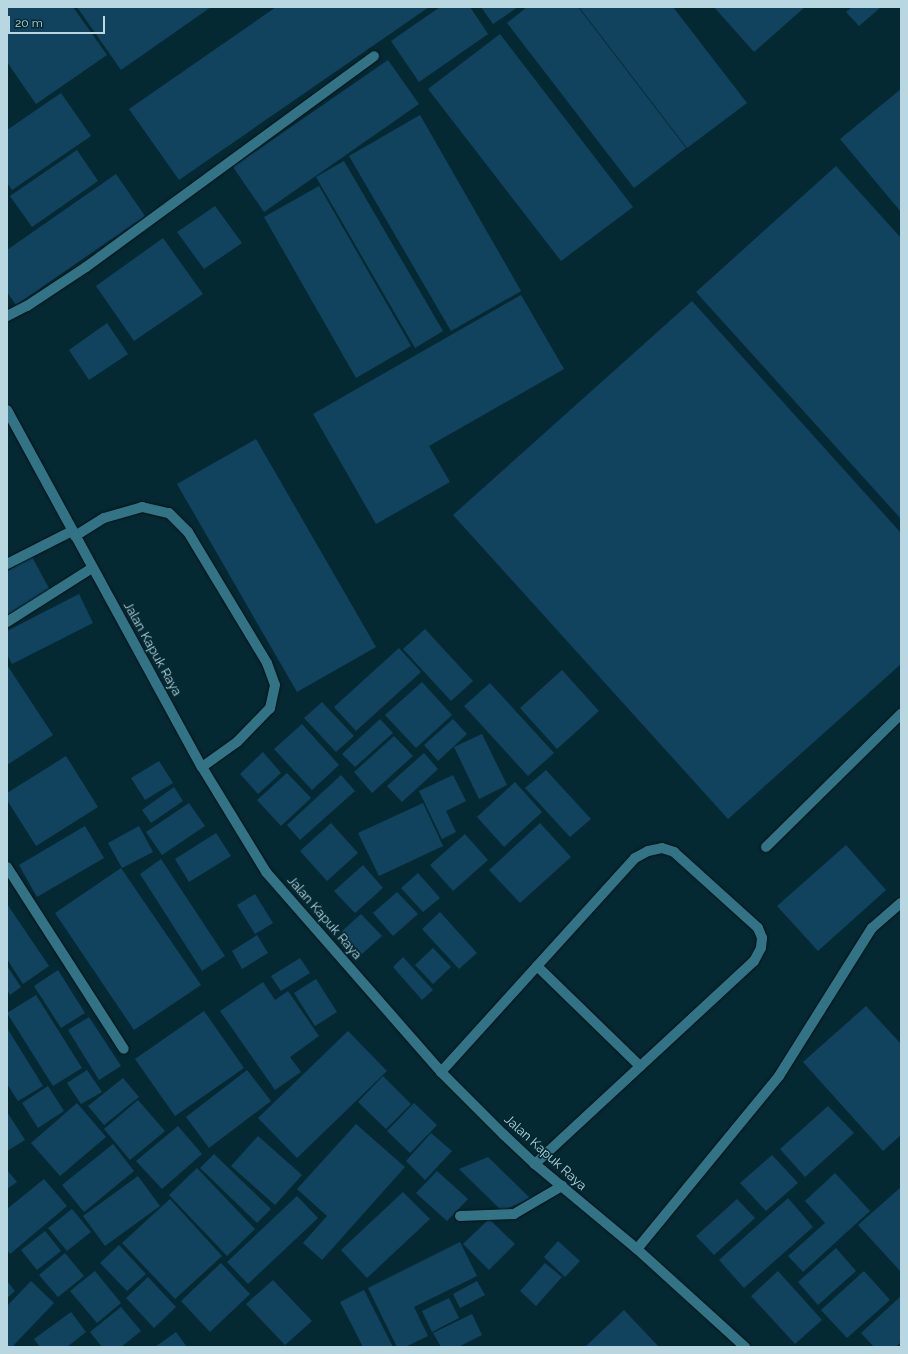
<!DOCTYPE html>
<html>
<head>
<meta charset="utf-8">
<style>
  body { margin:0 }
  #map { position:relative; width:908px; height:1354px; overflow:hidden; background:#052932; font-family:Raleway,sans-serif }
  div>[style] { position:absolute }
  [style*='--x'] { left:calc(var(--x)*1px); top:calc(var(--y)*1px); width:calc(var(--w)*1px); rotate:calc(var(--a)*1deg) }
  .building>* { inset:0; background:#11435f }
  .roads { filter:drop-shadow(0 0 1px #001016) drop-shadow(0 0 1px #001016) }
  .service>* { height:10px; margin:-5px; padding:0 5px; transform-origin:5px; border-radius:5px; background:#327385 }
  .minor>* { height:10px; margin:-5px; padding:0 5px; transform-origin:5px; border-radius:5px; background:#327385 }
  .secondary>* { height:10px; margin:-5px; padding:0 5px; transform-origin:5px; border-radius:5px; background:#327385 }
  span { translate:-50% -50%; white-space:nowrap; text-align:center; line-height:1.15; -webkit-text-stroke:3px #052932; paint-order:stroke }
  .street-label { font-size:13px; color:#b8d7e1 }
  .frame { position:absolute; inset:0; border:8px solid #b8d7e1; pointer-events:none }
  .scale { position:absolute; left:8px; top:16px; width:97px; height:18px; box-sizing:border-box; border:2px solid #b8d7e1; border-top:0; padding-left:5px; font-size:12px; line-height:14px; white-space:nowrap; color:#b8d7e1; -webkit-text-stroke:3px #052932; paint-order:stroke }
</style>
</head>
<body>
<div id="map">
  <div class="building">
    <i style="clip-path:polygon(7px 7px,73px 7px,107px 55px,36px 104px,7px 62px)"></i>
    <i style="clip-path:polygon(77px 7px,211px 7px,121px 70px)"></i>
    <i style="clip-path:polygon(276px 7px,429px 7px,179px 180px,129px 109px)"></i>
    <i style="clip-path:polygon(440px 7px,470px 7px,488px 34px,419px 82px,391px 41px)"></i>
    <i style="clip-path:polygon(481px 7px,518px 7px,493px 24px)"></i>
    <i style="clip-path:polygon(527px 7px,578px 7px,686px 148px,634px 188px,507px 23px)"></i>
    <i style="clip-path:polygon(579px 7px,673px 7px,747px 103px,687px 148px)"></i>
    <i style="clip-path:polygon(714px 7px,805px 7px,754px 52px)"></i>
    <i style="clip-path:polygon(852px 7px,881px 7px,859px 26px,846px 12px)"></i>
    <i style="clip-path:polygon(500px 34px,633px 207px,561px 261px,428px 89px)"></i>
    <i style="clip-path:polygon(388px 60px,419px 104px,264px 212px,233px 167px)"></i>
    <i style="clip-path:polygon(901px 89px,901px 212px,840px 139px)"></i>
    <i style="clip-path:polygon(61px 93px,91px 136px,12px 190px,7px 183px,7px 130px)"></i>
    <i style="clip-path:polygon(420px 115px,521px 291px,451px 331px,349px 156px)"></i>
    <i style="clip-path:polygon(77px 150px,98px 181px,32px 227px,10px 196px)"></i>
    <i style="clip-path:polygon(344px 161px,443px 331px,415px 348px,316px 177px)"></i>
    <i style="clip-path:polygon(836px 166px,901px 238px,901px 519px,696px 292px)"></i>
    <i style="clip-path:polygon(116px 174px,145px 216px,16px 305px,7px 292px,7px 250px)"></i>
    <i style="clip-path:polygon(319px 186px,411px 346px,356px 378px,264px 217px)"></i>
    <i style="clip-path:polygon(215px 206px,242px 243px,204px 269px,177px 232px)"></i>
    <i style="clip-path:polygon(163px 238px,203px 294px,134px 341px,96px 286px)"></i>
    <i style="clip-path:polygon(521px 295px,564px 369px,429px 446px,450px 482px,376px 524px,313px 414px)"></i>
    <i style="clip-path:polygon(692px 301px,901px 533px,901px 664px,728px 819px,453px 515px)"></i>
    <i style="clip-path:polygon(107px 323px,128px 354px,89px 380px,69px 350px)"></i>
    <i style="clip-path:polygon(256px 439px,376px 647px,297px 692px,177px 484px)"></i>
    <i style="clip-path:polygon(32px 557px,51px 592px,7px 615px,7px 571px)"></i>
    <i style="clip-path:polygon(79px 594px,93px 623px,12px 664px,7px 655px,7px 631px)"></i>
    <i style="clip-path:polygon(425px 629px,473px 681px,451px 701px,403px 649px)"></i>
    <i style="clip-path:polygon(399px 648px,421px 672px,356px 731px,334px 707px)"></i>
    <i style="clip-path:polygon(7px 665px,53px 735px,7px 765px)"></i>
    <i style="clip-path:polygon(562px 670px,599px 711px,557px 749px,520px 708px)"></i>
    <i style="clip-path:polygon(422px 682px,452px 715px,416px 748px,385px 715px)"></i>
    <i style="clip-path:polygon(490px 683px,554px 753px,528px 776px,464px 706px)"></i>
    <i style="clip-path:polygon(322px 702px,354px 736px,336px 752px,304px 718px)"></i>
    <i style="clip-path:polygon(380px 719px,393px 733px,355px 767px,342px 754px)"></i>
    <i style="clip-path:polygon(453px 719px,467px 734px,438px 761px,424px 745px)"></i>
    <i style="clip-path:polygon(302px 724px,339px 765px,312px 790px,274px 749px)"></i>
    <i style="clip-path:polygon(482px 734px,507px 785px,479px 799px,454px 747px)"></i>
    <i style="clip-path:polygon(394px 736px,413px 756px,372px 793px,354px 772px)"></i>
    <i style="clip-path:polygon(263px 752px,281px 773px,258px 794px,240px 774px)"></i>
    <i style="clip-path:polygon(424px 753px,438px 769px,402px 802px,387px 786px)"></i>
    <i style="clip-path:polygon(66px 756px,98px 807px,36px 846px,7px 800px,7px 793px)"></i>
    <i style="clip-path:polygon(159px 761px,173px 783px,145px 800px,131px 778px)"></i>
    <i style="clip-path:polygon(546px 770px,591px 819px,570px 837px,525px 788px)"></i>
    <i style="clip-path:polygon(287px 773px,311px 798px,281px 826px,257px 800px)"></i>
    <i style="clip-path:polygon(341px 775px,355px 791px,300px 840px,287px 825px)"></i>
    <i style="clip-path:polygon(453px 775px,466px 801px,446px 811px,456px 832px,442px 839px,419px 791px)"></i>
    <i style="clip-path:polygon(515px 782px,542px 812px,504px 847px,477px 817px)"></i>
    <i style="clip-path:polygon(174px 787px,183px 801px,151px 823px,142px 810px)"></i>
    <i style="clip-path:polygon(189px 803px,205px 826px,162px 855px,146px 832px)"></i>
    <i style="clip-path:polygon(423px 803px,443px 846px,379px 876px,358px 833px)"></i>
    <i style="clip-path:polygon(331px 823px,358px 853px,327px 881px,300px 851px)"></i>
    <i style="clip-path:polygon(540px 823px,571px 857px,520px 903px,489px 870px)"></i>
    <i style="clip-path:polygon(85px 826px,104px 858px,37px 897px,19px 865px)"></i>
    <i style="clip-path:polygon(139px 826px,153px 852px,122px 868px,108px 843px)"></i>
    <i style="clip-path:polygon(216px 833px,231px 856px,189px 882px,175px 859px)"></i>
    <i style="clip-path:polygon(465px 834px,488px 860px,453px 891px,430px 865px)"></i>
    <i style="clip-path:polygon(846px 845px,886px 890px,818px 951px,777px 906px)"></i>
    <i style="clip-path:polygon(161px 859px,225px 956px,202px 971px,140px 874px)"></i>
    <i style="clip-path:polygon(363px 865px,383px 888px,355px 913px,334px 891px)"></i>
    <i style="clip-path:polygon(121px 868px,201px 985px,134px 1030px,55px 913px)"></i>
    <i style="clip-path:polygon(418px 873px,440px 898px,423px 912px,401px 888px)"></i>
    <i style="clip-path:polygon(397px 892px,418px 914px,393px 936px,373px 913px)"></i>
    <i style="clip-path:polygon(255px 894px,273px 923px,255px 934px,237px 905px)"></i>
    <i style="clip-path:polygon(7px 904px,49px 966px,23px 984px,7px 959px)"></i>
    <i style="clip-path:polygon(440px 912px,477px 953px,459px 969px,422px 929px)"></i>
    <i style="clip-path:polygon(361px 914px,382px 936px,362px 954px,341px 932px)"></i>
    <i style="clip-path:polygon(257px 935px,268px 953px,242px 969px,232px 951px)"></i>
    <i style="clip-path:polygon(433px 948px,451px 967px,433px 984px,415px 965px)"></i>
    <i style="clip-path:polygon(403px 957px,433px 990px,422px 1000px,393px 967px)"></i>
    <i style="clip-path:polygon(300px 958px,310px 973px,281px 991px,271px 976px)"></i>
    <i style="clip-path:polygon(7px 966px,21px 987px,10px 995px,7px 990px)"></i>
    <i style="clip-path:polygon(58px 970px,85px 1013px,61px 1028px,34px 986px)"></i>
    <i style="clip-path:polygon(316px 979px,337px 1012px,315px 1026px,294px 993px)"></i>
    <i style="clip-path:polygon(263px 982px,275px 1000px,288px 991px,319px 1036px,290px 1057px,301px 1072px,275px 1090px,220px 1011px)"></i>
    <i style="clip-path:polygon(36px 995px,82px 1068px,53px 1086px,7px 1013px)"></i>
    <i style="clip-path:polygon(866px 1006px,901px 1044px,901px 1135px,883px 1151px,803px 1062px)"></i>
    <i style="clip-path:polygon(204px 1011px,244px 1068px,175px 1116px,135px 1059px)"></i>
    <i style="clip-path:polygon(89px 1017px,121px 1066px,99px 1080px,68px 1030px)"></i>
    <i style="clip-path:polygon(7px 1028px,43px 1086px,18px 1101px,7px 1084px)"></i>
    <i style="clip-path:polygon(348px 1031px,387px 1071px,297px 1158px,258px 1118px)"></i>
    <i style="clip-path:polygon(87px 1070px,102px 1092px,81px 1104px,67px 1083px)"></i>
    <i style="clip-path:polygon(247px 1070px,271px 1101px,209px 1148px,186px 1117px)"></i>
    <i style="clip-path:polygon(383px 1076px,411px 1104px,386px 1129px,358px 1102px)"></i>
    <i style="clip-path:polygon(123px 1078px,139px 1097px,104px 1125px,88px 1106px)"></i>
    <i style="clip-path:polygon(48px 1086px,64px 1111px,38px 1128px,22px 1103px)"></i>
    <i style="clip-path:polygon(138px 1100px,165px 1131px,130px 1160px,104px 1129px)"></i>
    <i style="clip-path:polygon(77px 1103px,106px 1137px,60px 1176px,31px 1143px)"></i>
    <i style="clip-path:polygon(414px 1103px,437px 1125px,410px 1153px,387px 1131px)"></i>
    <i style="clip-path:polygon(828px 1106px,854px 1133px,805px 1177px,780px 1149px)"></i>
    <i style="clip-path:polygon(7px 1112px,25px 1140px,7px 1151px)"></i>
    <i style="clip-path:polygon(356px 1124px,405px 1167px,322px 1260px,303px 1243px,327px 1216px,297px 1189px)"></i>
    <i style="clip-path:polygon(178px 1126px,202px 1154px,162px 1189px,136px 1161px)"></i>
    <i style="clip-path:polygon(431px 1133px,452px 1151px,425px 1180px,406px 1161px)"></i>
    <i style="clip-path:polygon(258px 1136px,302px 1175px,275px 1205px,231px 1166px)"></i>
    <i style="clip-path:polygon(113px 1144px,134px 1171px,84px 1212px,62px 1185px)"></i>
    <i style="clip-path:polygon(214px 1154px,271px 1209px,257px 1223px,200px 1168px)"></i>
    <i style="clip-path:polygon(772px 1155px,798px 1183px,766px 1211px,740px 1183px)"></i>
    <i style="clip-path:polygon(488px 1157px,530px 1198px,502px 1211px,459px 1169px)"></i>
    <i style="clip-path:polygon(197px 1168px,255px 1229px,227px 1256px,169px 1195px)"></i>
    <i style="clip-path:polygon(7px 1170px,17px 1182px,7px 1189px)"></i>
    <i style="clip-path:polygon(437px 1171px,468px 1199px,447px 1221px,416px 1193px)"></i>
    <i style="clip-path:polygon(835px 1173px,870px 1211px,803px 1272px,788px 1256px,825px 1223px,805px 1201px)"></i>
    <i style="clip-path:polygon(138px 1176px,160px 1206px,105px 1246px,83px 1216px)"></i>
    <i style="clip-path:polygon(44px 1179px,67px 1206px,10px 1254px,7px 1250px,7px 1209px)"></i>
    <i style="clip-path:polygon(901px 1187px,901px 1272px,858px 1225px)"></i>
    <i style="clip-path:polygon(403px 1192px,430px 1219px,367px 1278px,341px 1250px)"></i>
    <i style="clip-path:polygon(297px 1196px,318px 1218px,248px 1284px,227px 1262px)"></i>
    <i style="clip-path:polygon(788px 1198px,813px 1227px,744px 1288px,719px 1260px)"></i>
    <i style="clip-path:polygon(170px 1199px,222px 1256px,175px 1299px,122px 1243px)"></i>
    <i style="clip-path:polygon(737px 1199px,755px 1218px,714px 1255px,696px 1236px)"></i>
    <i style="clip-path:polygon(72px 1209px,91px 1232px,67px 1251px,48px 1228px)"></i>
    <i style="clip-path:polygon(489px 1219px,515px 1244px,489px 1270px,463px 1244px)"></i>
    <i style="clip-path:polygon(45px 1231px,61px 1251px,37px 1270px,21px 1250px)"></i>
    <i style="clip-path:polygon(558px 1241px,580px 1261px,565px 1277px,544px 1257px)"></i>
    <i style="clip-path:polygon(460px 1242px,477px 1276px,414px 1307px,428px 1336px,405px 1347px,397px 1347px,368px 1288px)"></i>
    <i style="clip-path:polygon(119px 1245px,146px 1274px,127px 1291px,100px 1263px)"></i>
    <i style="clip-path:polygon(836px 1248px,856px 1271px,818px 1305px,798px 1282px)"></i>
    <i style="clip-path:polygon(65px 1253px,84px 1276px,58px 1297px,39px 1275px)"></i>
    <i style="clip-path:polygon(221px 1263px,250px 1294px,210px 1332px,181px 1301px)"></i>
    <i style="clip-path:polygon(545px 1263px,562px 1277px,536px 1306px,520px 1291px)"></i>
    <i style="clip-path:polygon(95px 1271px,121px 1303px,97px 1323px,70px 1291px)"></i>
    <i style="clip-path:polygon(778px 1271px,822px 1320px,795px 1344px,751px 1296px)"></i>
    <i style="clip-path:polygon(864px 1271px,890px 1300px,847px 1338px,821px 1310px)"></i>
    <i style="clip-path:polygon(148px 1277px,176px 1307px,154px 1328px,126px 1298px)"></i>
    <i style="clip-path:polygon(273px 1280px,312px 1321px,285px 1345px,246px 1304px)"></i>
    <i style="clip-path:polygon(7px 1281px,15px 1291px,7px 1298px)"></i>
    <i style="clip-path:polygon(31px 1281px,54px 1303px,12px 1347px,7px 1347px,7px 1306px)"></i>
    <i style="clip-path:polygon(477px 1281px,485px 1295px,460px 1308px,453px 1294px)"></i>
    <i style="clip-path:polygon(364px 1290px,393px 1347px,363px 1347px,340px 1302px)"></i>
    <i style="clip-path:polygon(901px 1296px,901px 1342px,896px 1347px,874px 1347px,861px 1333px)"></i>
    <i style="clip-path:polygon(449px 1298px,459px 1318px,432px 1332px,422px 1311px)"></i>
    <i style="clip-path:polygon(121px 1307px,141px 1331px,121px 1347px,102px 1347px,90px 1332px)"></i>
    <i style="clip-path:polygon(624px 1310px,659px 1347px,585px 1347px)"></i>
    <i style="clip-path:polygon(71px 1312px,86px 1332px,67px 1347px,40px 1347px,34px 1339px)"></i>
    <i style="clip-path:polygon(472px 1314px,482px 1335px,458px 1347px,441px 1347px,433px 1333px)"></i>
    <i style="clip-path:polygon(176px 1332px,187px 1347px,155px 1347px)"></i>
  </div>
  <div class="roads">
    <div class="service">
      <i style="--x:7;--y:316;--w:22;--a:-27"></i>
      <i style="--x:27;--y:306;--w:71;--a:-33.5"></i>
      <i style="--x:86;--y:267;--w:357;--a:-36.2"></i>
      <i style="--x:75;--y:536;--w:34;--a:-32"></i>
      <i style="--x:104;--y:518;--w:40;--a:-16"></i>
      <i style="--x:142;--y:507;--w:28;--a:13"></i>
      <i style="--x:169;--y:513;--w:27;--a:45"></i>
      <i style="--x:188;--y:532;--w:153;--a:58.9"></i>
      <i style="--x:267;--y:663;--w:23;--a:70"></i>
      <i style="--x:275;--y:685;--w:24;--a:102"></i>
      <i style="--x:270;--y:708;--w:47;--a:134.1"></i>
      <i style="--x:237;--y:742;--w:43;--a:144.5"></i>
      <i style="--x:766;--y:847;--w:190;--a:-44.6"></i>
      <i style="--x:537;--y:966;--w:144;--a:44.2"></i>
      <i style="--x:441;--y:1072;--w:289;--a:-47.8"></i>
      <i style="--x:635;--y:858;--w:15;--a:-28"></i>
      <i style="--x:648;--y:851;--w:14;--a:-12"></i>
      <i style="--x:662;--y:848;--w:13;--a:18"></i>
      <i style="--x:674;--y:852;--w:113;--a:42.1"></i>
      <i style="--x:758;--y:928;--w:11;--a:68"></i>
      <i style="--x:762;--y:938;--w:10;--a:96"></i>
      <i style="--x:761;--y:948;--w:15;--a:118"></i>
      <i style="--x:754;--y:961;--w:299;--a:137.2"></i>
      <i style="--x:460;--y:1216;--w:54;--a:-2.1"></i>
      <i style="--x:514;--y:1214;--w:56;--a:-30.3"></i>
      <i style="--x:637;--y:1249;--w:224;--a:-50.6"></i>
      <i style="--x:779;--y:1076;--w:175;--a:-57.9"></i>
      <i style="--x:872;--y:928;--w:38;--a:-41"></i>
    </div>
    <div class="minor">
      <i style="--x:7;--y:564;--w:73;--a:-26.9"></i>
      <i style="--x:7;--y:622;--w:101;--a:-32.4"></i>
      <i style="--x:7;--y:867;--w:216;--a:57.3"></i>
    </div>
    <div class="secondary">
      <i style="--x:7;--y:410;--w:407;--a:61.4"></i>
      <i style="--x:202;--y:767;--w:123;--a:58.6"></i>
      <i style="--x:266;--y:872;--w:266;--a:48.8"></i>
      <i style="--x:441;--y:1072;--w:88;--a:45"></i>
      <i style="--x:503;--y:1134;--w:44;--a:43.2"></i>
      <i style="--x:535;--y:1164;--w:133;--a:39.8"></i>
      <i style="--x:637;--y:1249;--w:146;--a:42.2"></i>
    </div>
  </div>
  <div class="street-label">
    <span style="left:152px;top:649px;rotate:61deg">Jalan Kapuk Raya</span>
    <span style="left:324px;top:918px;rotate:49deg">Jalan Kapuk Raya</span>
    <span style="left:545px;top:1153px;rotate:42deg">Jalan Kapuk Raya</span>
  </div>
  <div class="frame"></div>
  <div class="scale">20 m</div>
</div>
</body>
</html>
